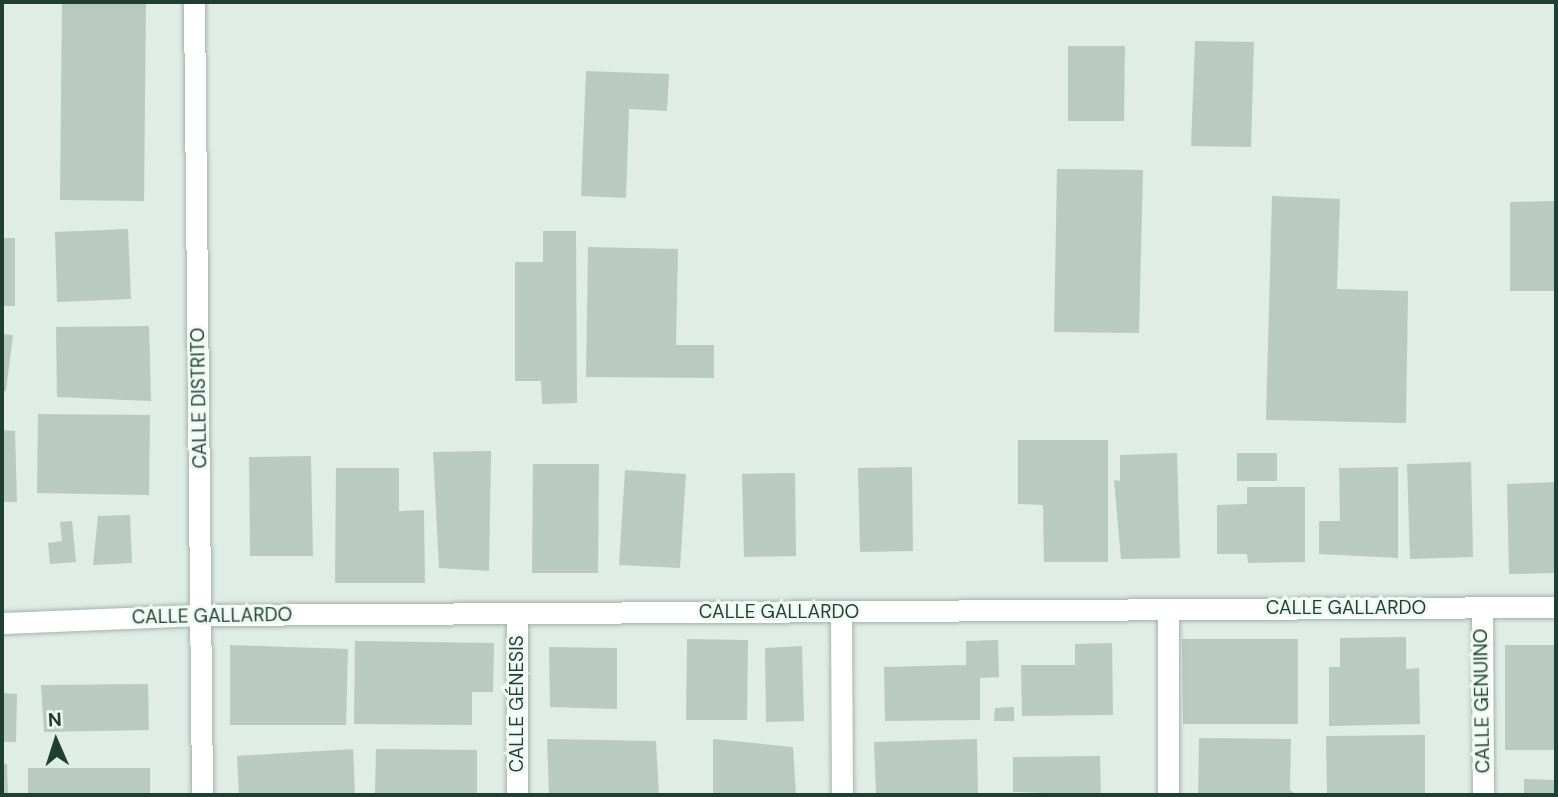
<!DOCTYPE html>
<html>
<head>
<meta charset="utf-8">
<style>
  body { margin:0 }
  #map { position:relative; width:1558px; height:797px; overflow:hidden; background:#e0ece6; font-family:"DM Sans",sans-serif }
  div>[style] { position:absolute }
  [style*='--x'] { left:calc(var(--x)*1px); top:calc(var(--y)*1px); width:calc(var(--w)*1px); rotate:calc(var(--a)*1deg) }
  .building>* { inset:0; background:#b8cac1 }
  .roads { filter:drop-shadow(0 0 2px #a2b4ad) drop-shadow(0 0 2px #a2b4ad) }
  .street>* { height:21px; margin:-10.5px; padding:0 10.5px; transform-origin:10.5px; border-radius:10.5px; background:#fff }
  span { translate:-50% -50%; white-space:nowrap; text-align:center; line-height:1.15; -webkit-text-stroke:6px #f0f9f4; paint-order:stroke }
  .street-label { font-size:19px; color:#1f3e34 }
  .frame { position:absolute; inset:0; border:4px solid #1f3e34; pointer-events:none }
  .north { position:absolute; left:21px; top:706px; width:70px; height:70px; -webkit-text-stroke:5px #f0f9f4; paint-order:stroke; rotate:357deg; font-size:19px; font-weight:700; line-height:28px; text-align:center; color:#1f3e34 }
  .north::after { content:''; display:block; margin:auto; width:24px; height:32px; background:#1f3e34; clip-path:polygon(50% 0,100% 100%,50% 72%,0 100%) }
</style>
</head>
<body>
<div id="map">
  <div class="building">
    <i style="clip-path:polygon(62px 2px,146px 2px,144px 201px,60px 200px)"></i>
    <i style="clip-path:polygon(1195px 41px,1254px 42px,1251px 147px,1191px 146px)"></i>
    <i style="clip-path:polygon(1068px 46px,1125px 46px,1124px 121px,1068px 121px)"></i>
    <i style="clip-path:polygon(586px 71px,669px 74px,667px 111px,629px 109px,626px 198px,581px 196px)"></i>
    <i style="clip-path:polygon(1057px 169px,1143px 170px,1139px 333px,1054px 332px)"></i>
    <i style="clip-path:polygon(1272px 196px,1340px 199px,1337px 289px,1408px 291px,1406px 423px,1266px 420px)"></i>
    <i style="clip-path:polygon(1556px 201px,1556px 291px,1510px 291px,1510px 202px)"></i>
    <i style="clip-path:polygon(128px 229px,131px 299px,57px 302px,55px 232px)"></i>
    <i style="clip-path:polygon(543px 231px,576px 231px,577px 403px,542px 404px,541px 381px,515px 381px,515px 262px,543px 262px)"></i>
    <i style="clip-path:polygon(2px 238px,15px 238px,15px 306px,2px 306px)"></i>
    <i style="clip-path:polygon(588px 247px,678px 249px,676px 345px,714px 345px,714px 378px,586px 377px)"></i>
    <i style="clip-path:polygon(149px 326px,151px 401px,57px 397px,56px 327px)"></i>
    <i style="clip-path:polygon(2px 334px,13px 335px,6px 391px,2px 391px)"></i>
    <i style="clip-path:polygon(38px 414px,150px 415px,149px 495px,37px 493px)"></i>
    <i style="clip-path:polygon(2px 430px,15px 431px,17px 502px,2px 502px)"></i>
    <i style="clip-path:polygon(1018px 440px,1108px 440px,1108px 562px,1044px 562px,1043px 505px,1018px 504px)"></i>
    <i style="clip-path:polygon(491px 451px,489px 571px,439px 568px,433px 452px)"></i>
    <i style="clip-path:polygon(1177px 453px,1180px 558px,1121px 559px,1114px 480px,1120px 481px,1120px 455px)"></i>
    <i style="clip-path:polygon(1237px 453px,1277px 453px,1277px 481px,1237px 481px)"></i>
    <i style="clip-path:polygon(311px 456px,313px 556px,250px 556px,249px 457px)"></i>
    <i style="clip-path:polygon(1471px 462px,1473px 557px,1410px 559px,1407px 464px)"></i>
    <i style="clip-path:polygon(533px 464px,599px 464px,598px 573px,532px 573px)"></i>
    <i style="clip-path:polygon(912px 467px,913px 551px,860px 552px,858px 468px)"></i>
    <i style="clip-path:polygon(1398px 467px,1398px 558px,1319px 554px,1319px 521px,1340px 521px,1339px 468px)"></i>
    <i style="clip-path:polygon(336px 468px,399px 468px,399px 511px,424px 510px,425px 583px,335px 583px)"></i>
    <i style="clip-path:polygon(625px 470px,686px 474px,680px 568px,619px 565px)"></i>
    <i style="clip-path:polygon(795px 473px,796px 556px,744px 557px,742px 474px)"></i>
    <i style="clip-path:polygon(1556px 482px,1556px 573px,1509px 574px,1507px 484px)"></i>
    <i style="clip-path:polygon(1247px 487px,1305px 487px,1305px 562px,1248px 563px,1247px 554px,1217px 554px,1217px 505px,1247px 504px)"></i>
    <i style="clip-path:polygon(130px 515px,132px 563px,93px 565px,98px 516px)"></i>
    <i style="clip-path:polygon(72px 521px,76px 562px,50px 564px,48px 543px,62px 541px,60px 522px)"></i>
    <i style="clip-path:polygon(1406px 637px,1406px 669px,1419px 668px,1420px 724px,1329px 726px,1329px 667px,1340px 667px,1340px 638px)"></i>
    <i style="clip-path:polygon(687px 639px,748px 640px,747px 720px,686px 720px)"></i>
    <i style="clip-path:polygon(1182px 639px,1298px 639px,1298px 724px,1183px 724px)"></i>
    <i style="clip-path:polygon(998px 640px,999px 677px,980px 678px,980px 720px,885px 721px,884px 667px,966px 665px,966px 641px)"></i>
    <i style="clip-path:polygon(355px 641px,494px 643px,493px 692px,472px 692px,472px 725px,354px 724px)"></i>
    <i style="clip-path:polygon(1112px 643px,1113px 715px,1022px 716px,1021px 665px,1075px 665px,1075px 644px)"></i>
    <i style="clip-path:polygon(230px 645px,348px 649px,346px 725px,230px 725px)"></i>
    <i style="clip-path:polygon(1505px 645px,1556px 645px,1556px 750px,1505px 750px)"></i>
    <i style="clip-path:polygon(802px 646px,804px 721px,766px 722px,765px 648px)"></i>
    <i style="clip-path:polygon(549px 647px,617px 648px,617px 709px,550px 707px)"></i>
    <i style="clip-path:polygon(148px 684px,149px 730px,44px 732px,41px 685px)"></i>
    <i style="clip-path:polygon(2px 693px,17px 694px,16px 742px,2px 742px)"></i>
    <i style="clip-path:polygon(1014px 707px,1014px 721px,994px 721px,995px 708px)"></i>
    <i style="clip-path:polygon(1425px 735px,1425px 795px,1327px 795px,1326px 736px)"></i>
    <i style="clip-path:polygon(1199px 738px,1291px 739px,1290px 790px,1297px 795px,1198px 795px)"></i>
    <i style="clip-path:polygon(547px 739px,656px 741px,659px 795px,549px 795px)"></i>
    <i style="clip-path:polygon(713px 739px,793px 747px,796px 795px,713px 795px)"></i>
    <i style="clip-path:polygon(977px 739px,978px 795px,876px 795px,874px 742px)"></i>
    <i style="clip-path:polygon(353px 749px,355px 794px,239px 795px,237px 756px)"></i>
    <i style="clip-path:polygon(376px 749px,477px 750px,477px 795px,375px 795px)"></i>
    <i style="clip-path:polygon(1100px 756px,1101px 795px,1013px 792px,1013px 757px)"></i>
    <i style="clip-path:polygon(2px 764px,7px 764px,8px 795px,2px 795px)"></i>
    <i style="clip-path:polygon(28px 768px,150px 768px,150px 795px,28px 795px)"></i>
    <i style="clip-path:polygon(1524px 779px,1556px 780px,1556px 795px,1524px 795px)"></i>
  </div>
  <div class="roads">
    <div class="street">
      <i style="--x:194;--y:2;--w:793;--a:89.42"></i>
      <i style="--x:1482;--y:607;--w:188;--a:89.7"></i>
      <i style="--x:841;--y:612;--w:183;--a:89.7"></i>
      <i style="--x:517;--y:613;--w:182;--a:90"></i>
      <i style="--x:2;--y:623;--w:200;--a:-2.3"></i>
      <i style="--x:202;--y:615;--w:1354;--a:-0.34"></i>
      <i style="--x:1168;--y:795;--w:186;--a:-90"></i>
    </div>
  </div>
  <div class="street-label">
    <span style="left:199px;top:398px;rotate:-91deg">CALLE DISTRITO</span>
    <span style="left:1346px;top:608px">CALLE GALLARDO</span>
    <span style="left:779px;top:612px">CALLE GALLARDO</span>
    <span style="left:212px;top:616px;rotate:-1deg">CALLE GALLARDO</span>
    <span style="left:1482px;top:701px;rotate:-91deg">CALLE GENUINO</span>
    <span style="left:517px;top:704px;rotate:-90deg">CALLE GÉNESIS</span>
  </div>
  <div class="frame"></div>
  <div class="north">N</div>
</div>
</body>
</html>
